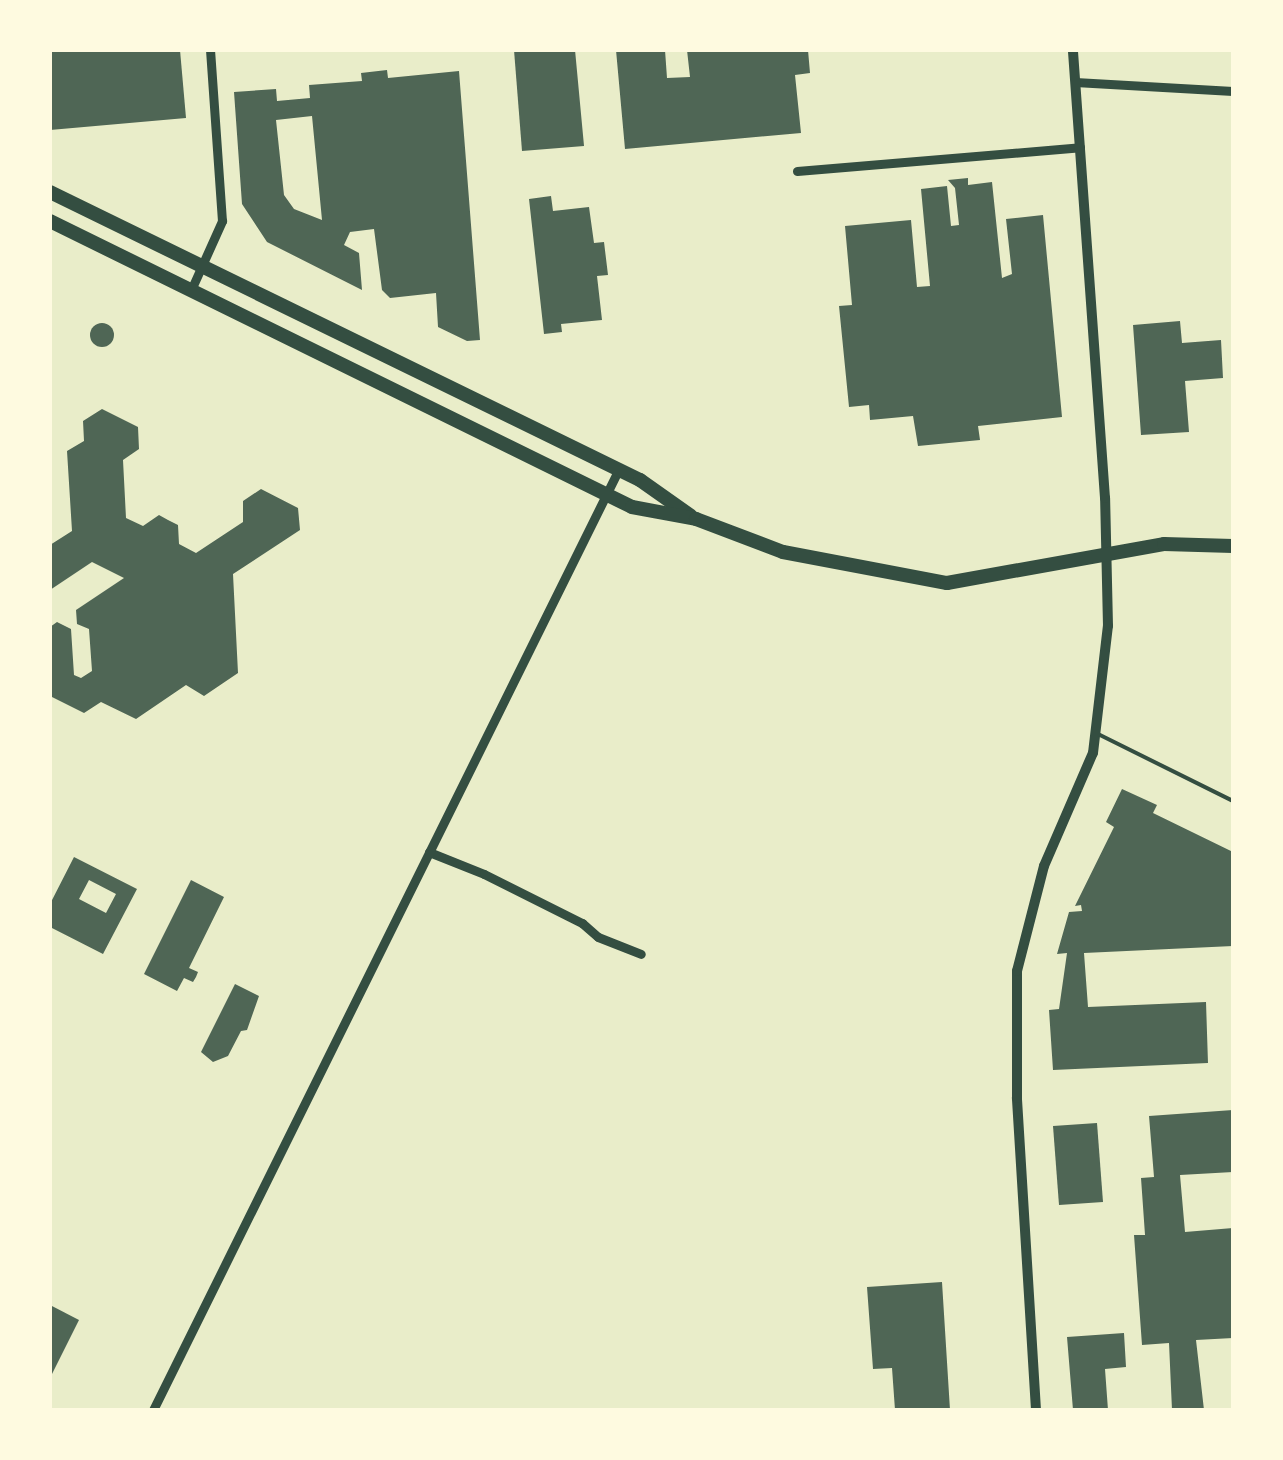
<!DOCTYPE html>
<html>
<head>
<meta charset="utf-8">
<style>
  body { margin:0 }
  #map { position:relative; width:1283px; height:1460px; overflow:hidden; background:#e9edc9; font-family:Quicksand,sans-serif }
  div>[style] { position:absolute }
  [style*='--x'] { left:calc(var(--x)*1px); top:calc(var(--y)*1px); width:calc(var(--w)*1px); rotate:calc(var(--a)*1deg) }
  .building>* { inset:0; background:#4f6655 }
  .round { border-radius:50% }
  .service>* { height:4px; margin:-2px; padding:0 2px; transform-origin:2px; border-radius:2px; background:#344e41 }
  .minor>* { height:9px; margin:-4.5px; padding:0 4.5px; transform-origin:4.5px; border-radius:4.5px; background:#344e41 }
  .tertiary>* { height:10px; margin:-5px; padding:0 5px; transform-origin:5px; border-radius:5px; background:#344e41 }
  .primary>* { height:14px; margin:-7px; padding:0 7px; transform-origin:7px; border-radius:7px; background:#344e41 }
  span { translate:-50% -50%; white-space:nowrap; text-align:center; line-height:1.15; -webkit-text-stroke:8px #fefae0; paint-order:stroke }
  .frame { position:absolute; inset:0; border:52px solid #fefae0; pointer-events:none }
</style>
</head>
<body>
<div id="map">
  <div class="building">
    <i style="clip-path:polygon(50px 50px,180px 50px,186px 118px,50px 130px)"></i>
    <i style="clip-path:polygon(514px 50px,575px 50px,584px 146px,522px 151px)"></i>
    <i style="clip-path:polygon(616px 50px,665px 50px,667px 78px,690px 77px,687px 50px,808px 50px,810px 73px,795px 75px,801px 133px,625px 149px)"></i>
    <i style="clip-path:polygon(evenodd,387px 70px,388px 78px,459px 71px,480px 340px,467px 341px,438px 327px,436px 293px,390px 298px,382px 290px,374px 229px,350px 232px,344px 245px,359px 253px,362px 290px,267px 242px,242px 204px,234px 92px,276px 89px,277px 101px,310px 98px,309px 85px,362px 81px,361px 73px,387px 70px,312px 116px,322px 220px,294px 209px,284px 195px,276px 120px,312px 116px)"></i>
    <i style="clip-path:polygon(968px 178px,968px 185px,992px 182px,1002px 278px,1012px 274px,1006px 219px,1043px 215px,1062px 417px,978px 426px,980px 440px,918px 446px,913px 416px,870px 420px,869px 405px,849px 407px,839px 306px,852px 305px,845px 226px,911px 220px,917px 287px,930px 286px,921px 189px,947px 186px,951px 226px,959px 225px,955px 188px,948px 180px)"></i>
    <i style="clip-path:polygon(551px 196px,553px 211px,589px 207px,594px 243px,604px 242px,608px 275px,597px 276px,602px 320px,561px 324px,562px 332px,544px 334px,529px 199px)"></i>
    <i style="clip-path:polygon(1180px 321px,1182px 343px,1221px 340px,1223px 378px,1185px 381px,1189px 432px,1141px 435px,1133px 325px)"></i>
    <i class="round" style="left:90px;top:323px;width:24px;height:24px"></i>
    <i style="clip-path:polygon(102px 409px,138px 427px,139px 449px,123px 460px,126px 518px,143px 526px,159px 515px,168px 520px,178px 525px,179px 544px,196px 553px,243px 522px,243px 501px,261px 489px,298px 508px,300px 530px,233px 574px,238px 673px,204px 696px,186px 685px,136px 719px,101px 702px,84px 713px,50px 696px,50px 627px,57px 622px,71px 629px,74px 675px,81px 678px,92px 671px,89px 629px,77px 624px,76px 610px,124px 578px,92px 562px,50px 590px,50px 545px,72px 531px,67px 451px,84px 441px,83px 421px)"></i>
    <i style="clip-path:polygon(1122px 789px,1157px 805px,1153px 813px,1233px 852px,1233px 946px,1084px 953px,1088px 1007px,1206px 1002px,1208px 1063px,1053px 1070px,1049px 1010px,1059px 1009px,1067px 953px,1057px 954px,1069px 912px,1082px 911px,1081px 905px,1075px 906px,1114px 827px,1106px 822px)"></i>
    <i style="clip-path:polygon(evenodd,74px 857px,137px 889px,103px 954px,50px 927px,50px 904px,74px 857px,89px 880px,116px 894px,106px 913px,79px 899px,89px 880px)"></i>
    <i style="clip-path:polygon(191px 880px,224px 897px,189px 968px,198px 972px,196px 977px,193px 982px,184px 978px,177px 991px,144px 974px)"></i>
    <i style="clip-path:polygon(235px 984px,259px 996px,247px 1030px,241px 1031px,228px 1056px,213px 1062px,201px 1052px)"></i>
    <i style="clip-path:polygon(1233px 1110px,1233px 1172px,1180px 1175px,1185px 1232px,1233px 1228px,1233px 1338px,1196px 1340px,1204px 1410px,1172px 1410px,1169px 1343px,1142px 1345px,1134px 1235px,1145px 1235px,1141px 1178px,1154px 1177px,1149px 1116px)"></i>
    <i style="clip-path:polygon(1097px 1123px,1103px 1202px,1059px 1205px,1053px 1126px)"></i>
    <i style="clip-path:polygon(942px 1282px,950px 1410px,895px 1410px,892px 1368px,873px 1369px,867px 1287px)"></i>
    <i style="clip-path:polygon(50px 1305px,79px 1320px,50px 1378px)"></i>
    <i style="clip-path:polygon(1124px 1333px,1126px 1367px,1105px 1369px,1108px 1410px,1073px 1410px,1067px 1337px)"></i>
  </div>
  <div class="service">
    <i style="--x:1098;--y:734;--w:151;--a:26.4"></i>
  </div>
  <div class="minor">
    <i style="--x:1075;--y:82;--w:158;--a:3.3"></i>
    <i style="--x:797;--y:171;--w:284;--a:-4.8"></i>
    <i style="--x:191;--y:290;--w:76;--a:-65.8"></i>
    <i style="--x:222;--y:221;--w:171;--a:-94"></i>
    <i style="--x:429;--y:852;--w:59;--a:21.8"></i>
    <i style="--x:484;--y:874;--w:110;--a:26.6"></i>
    <i style="--x:582;--y:923;--w:21;--a:41"></i>
    <i style="--x:598;--y:937;--w:46;--a:21.6"></i>
    <i style="--x:153;--y:1410;--w:1048;--a:-63.66"></i>
  </div>
  <div class="tertiary">
    <i style="--x:1036;--y:1410;--w:313;--a:-93.5"></i>
    <i style="--x:1017;--y:1098;--w:127;--a:-90"></i>
    <i style="--x:1017;--y:971;--w:108;--a:-75.6"></i>
    <i style="--x:1044;--y:866;--w:123;--a:-66.6"></i>
    <i style="--x:1093;--y:753;--w:128;--a:-83.3"></i>
    <i style="--x:1108;--y:626;--w:128;--a:-91.3"></i>
    <i style="--x:1105;--y:498;--w:449;--a:-94.1"></i>
  </div>
  <div class="primary">
    <i style="--x:50;--y:192;--w:657;--a:26.02"></i>
    <i style="--x:640;--y:480;--w:62;--a:35.2"></i>
    <i style="--x:50;--y:221;--w:648;--a:26.17"></i>
    <i style="--x:632;--y:507;--w:65;--a:10.6"></i>
    <i style="--x:696;--y:519;--w:93;--a:20.8"></i>
    <i style="--x:783;--y:552;--w:167;--a:10.7"></i>
    <i style="--x:947;--y:583;--w:220;--a:-10.2"></i>
    <i style="--x:1164;--y:544;--w:69;--a:1.7"></i>
  </div>
  <div class="frame"></div>
</div>
</body>
</html>
